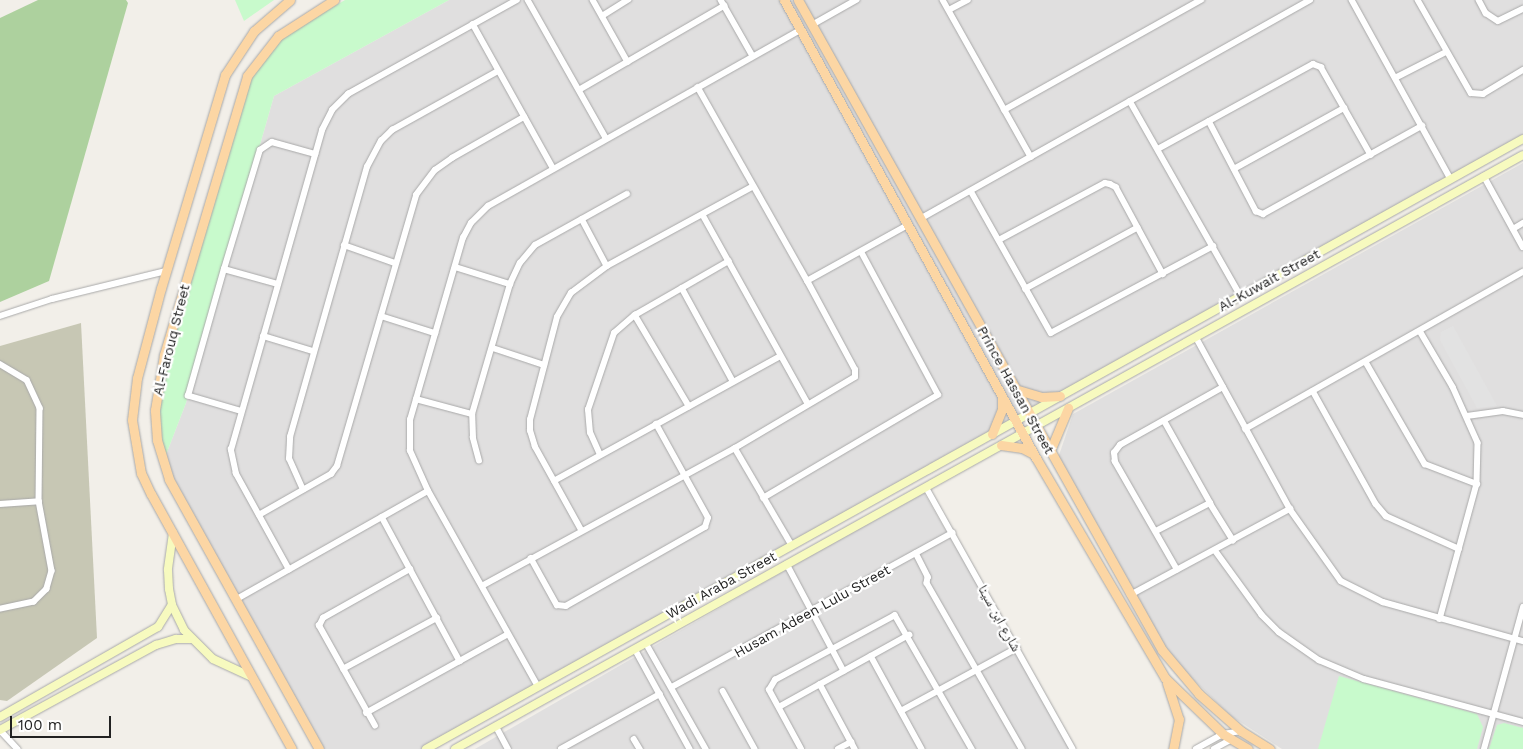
<!DOCTYPE html>
<html>
<head>
<meta charset="utf-8">
<style>
  body { margin:0 }
  #map { position:relative; width:1523px; height:749px; overflow:hidden; background:#f2efe9; font-family:"Work Sans","Noto Naskh Arabic",sans-serif }
  div>[style] { position:absolute }
  [style*='--x'] { left:calc(var(--x)*1px); top:calc(var(--y)*1px); width:calc(var(--w)*1px); rotate:calc(var(--a)*1deg) }
  .residential>* { inset:0; background:#e0dfdf }
  .construction>* { inset:0; background:#c7c7b4 }
  .forest>* { inset:0; background:#add19e }
  .park>* { inset:0; background:#c8facc }
  .parking>* { inset:0; background:#e2e2e2 }
  .roads { filter:drop-shadow(0 0 1px #a9a9a9) drop-shadow(0 0 1px #a9a9a9) }
  .street>* { height:5.5px; margin:-2.75px; padding:0 2.75px; transform-origin:2.75px; border-radius:2.75px; background:#fff }
  .secondary>* { height:8px; margin:-4px; padding:0 4px; transform-origin:4px; border-radius:4px; background:#f7fabf }
  .primary>* { height:9px; margin:-4.5px; padding:0 4.5px; transform-origin:4.5px; border-radius:4.5px; background:#fcd6a4 }
  span { translate:-50% -50%; white-space:nowrap; text-align:center; line-height:1.15; -webkit-text-stroke:4.5px #fff; paint-order:stroke }
  .street-label { font-size:14px; color:#222 }
  .scale { position:absolute; left:10px; top:716px; width:101px; height:22px; box-sizing:border-box; border:2px solid #222; border-top:0; padding-left:6px; font-size:15px; line-height:18px; white-space:nowrap; color:#222; -webkit-text-stroke:4px #fff; paint-order:stroke }
</style>
</head>
<body>
<div id="map">
  <div class="residential">
    <i style="clip-path:polygon(449px 0,1523px 0,1523px 138px,423px 749px,321px 749px,164px 460px,186px 403px,274px 96px)"></i>
    <i style="clip-path:polygon(1523px 163px,1523px 749px,1282px 749px,1231px 716px,1168px 655px,1056px 464px,1073px 414px)"></i>
    <i style="clip-path:polygon(923px 491px,1073px 749px,475px 749px)"></i>
  </div>
  <div class="construction">
    <i style="clip-path:polygon(81px 323px,97px 638px,7px 701px,0 700px,0 346px)"></i>
  </div>
  <div class="forest">
    <i style="clip-path:polygon(38px 0,126px 0,128px 3px,49px 281px,0 302px,0 18px)"></i>
  </div>
  <div class="park">
    <i style="clip-path:polygon(235px 0,274px 0,244px 21px)"></i>
    <i style="clip-path:polygon(345px 0,449px 0,274px 96px,186px 403px,164px 460px,157px 443px,156px 395px,247px 76px,277px 40px)"></i>
    <i style="clip-path:polygon(1339px 676px,1477px 714px,1483px 727px,1477px 749px,1318px 749px)"></i>
    <i style="clip-path:polygon(1504px 723px,1523px 728px,1523px 749px,1489px 749px,1497px 725px)"></i>
  </div>
  <div class="parking">
    <i style="clip-path:polygon(1453px 326px,1497px 406px,1477px 408px,1440px 340px,1441px 332px)"></i>
  </div>
  <div class="roads">
    <div class="street">
      <i style="--x:528;--y:0;--w:159;--a:60.5"></i>
      <i style="--x:593;--y:0;--w:71;--a:60.6"></i>
      <i style="--x:721;--y:0;--w:64;--a:60.3"></i>
      <i style="--x:943;--y:0;--w:180;--a:60.7"></i>
      <i style="--x:1352;--y:0;--w:205;--a:61.1"></i>
      <i style="--x:1418;--y:0;--w:107;--a:60.3"></i>
      <i style="--x:1471;--y:93;--w:12;--a:5"></i>
      <i style="--x:1483;--y:94;--w:47;--a:-31"></i>
      <i style="--x:1479;--y:0;--w:15;--a:62"></i>
      <i style="--x:1486;--y:13;--w:14;--a:34"></i>
      <i style="--x:1498;--y:21;--w:28;--a:-26"></i>
      <i style="--x:949;--y:10;--w:21;--a:-28"></i>
      <i style="--x:602;--y:16;--w:31;--a:-32"></i>
      <i style="--x:473;--y:24;--w:165;--a:60.9"></i>
      <i style="--x:812;--y:25;--w:51;--a:-29.6"></i>
      <i style="--x:1395;--y:78;--w:57;--a:-27"></i>
      <i style="--x:579;--y:90;--w:168;--a:-30.1"></i>
      <i style="--x:1130;--y:101;--w:224;--a:60.4"></i>
      <i style="--x:1004;--y:110;--w:226;--a:-29.2"></i>
      <i style="--x:1209;--y:121;--w:102;--a:62.4"></i>
      <i style="--x:1256;--y:211;--w:8;--a:23"></i>
      <i style="--x:1263;--y:214;--w:182;--a:-29"></i>
      <i style="--x:1158;--y:149;--w:177;--a:-28.7"></i>
      <i style="--x:1313;--y:64;--w:9;--a:21"></i>
      <i style="--x:1321;--y:67;--w:101;--a:60.4"></i>
      <i style="--x:1234;--y:169;--w:126;--a:-29"></i>
      <i style="--x:1484;--y:176;--w:81;--a:61.2"></i>
      <i style="--x:971;--y:191;--w:163;--a:60.6"></i>
      <i style="--x:1051;--y:333;--w:184;--a:-28.2"></i>
      <i style="--x:703;--y:215;--w:216;--a:60.9"></i>
      <i style="--x:582;--y:219;--w:53;--a:62"></i>
      <i style="--x:920;--y:219;--w:447;--a:-29.3"></i>
      <i style="--x:1513;--y:229;--w:12;--a:-31"></i>
      <i style="--x:999;--y:240;--w:120;--a:-28.3"></i>
      <i style="--x:1105;--y:183;--w:5;--a:11"></i>
      <i style="--x:1110;--y:184;--w:7;--a:27"></i>
      <i style="--x:1116;--y:187;--w:99;--a:61.6"></i>
      <i style="--x:344;--y:245;--w:54;--a:19.4"></i>
      <i style="--x:455;--y:267;--w:58;--a:17.2"></i>
      <i style="--x:224;--y:269;--w:56;--a:15.5"></i>
      <i style="--x:807;--y:281;--w:115;--a:-29"></i>
      <i style="--x:682;--y:288;--w:106;--a:61.3"></i>
      <i style="--x:1025;--y:289;--w:128;--a:-28.6"></i>
      <i style="--x:635;--y:315;--w:106;--a:59.3"></i>
      <i style="--x:0;--y:316;--w:55;--a:-18.1"></i>
      <i style="--x:52;--y:299;--w:117;--a:-13.8"></i>
      <i style="--x:381;--y:316;--w:57;--a:17.5"></i>
      <i style="--x:1420;--y:331;--w:65;--a:59.5"></i>
      <i style="--x:1453;--y:387;--w:61;--a:65.9"></i>
      <i style="--x:1478;--y:443;--w:41;--a:91.4"></i>
      <i style="--x:1477;--y:484;--w:140;--a:105.3"></i>
      <i style="--x:263;--y:336;--w:52;--a:16.7"></i>
      <i style="--x:1196;--y:337;--w:196;--a:61.3"></i>
      <i style="--x:1290;--y:509;--w:88;--a:54.7"></i>
      <i style="--x:1341;--y:581;--w:47;--a:26.6"></i>
      <i style="--x:1383;--y:602;--w:145;--a:15.6"></i>
      <i style="--x:493;--y:348;--w:54;--a:18.4"></i>
      <i style="--x:1366;--y:362;--w:118;--a:60"></i>
      <i style="--x:1425;--y:464;--w:56;--a:21"></i>
      <i style="--x:0;--y:364;--w:31;--a:31"></i>
      <i style="--x:27;--y:380;--w:31;--a:65"></i>
      <i style="--x:40;--y:408;--w:93;--a:90.6"></i>
      <i style="--x:39;--y:501;--w:71;--a:79.5"></i>
      <i style="--x:52;--y:571;--w:19;--a:106"></i>
      <i style="--x:47;--y:589;--w:18;--a:135"></i>
      <i style="--x:34;--y:602;--w:35;--a:168"></i>
      <i style="--x:1313;--y:391;--w:129;--a:60.9"></i>
      <i style="--x:1376;--y:504;--w:16;--a:50"></i>
      <i style="--x:1386;--y:516;--w:80;--a:24.3"></i>
      <i style="--x:416;--y:399;--w:58;--a:15"></i>
      <i style="--x:240;--y:411;--w:54;--a:-163.9"></i>
      <i style="--x:188;--y:396;--w:132;--a:-74.2"></i>
      <i style="--x:224;--y:269;--w:124;--a:-73.2"></i>
      <i style="--x:260;--y:150;--w:14;--a:-34"></i>
      <i style="--x:272;--y:142;--w:45;--a:15.6"></i>
      <i style="--x:1467;--y:416;--w:36;--a:-8"></i>
      <i style="--x:1503;--y:411;--w:20;--a:11"></i>
      <i style="--x:1245;--y:429;--w:319;--a:-29.5"></i>
      <i style="--x:735;--y:448;--w:113;--a:59.6"></i>
      <i style="--x:600;--y:455;--w:24;--a:-114"></i>
      <i style="--x:590;--y:433;--w:23;--a:-95"></i>
      <i style="--x:588;--y:410;--w:81;--a:-71.3"></i>
      <i style="--x:614;--y:333;--w:28;--a:-41"></i>
      <i style="--x:635;--y:315;--w:108;--a:-29.9"></i>
      <i style="--x:479;--y:461;--w:24;--a:-105"></i>
      <i style="--x:473;--y:438;--w:24;--a:-92"></i>
      <i style="--x:472;--y:414;--w:135;--a:-73.7"></i>
      <i style="--x:510;--y:284;--w:23;--a:-65"></i>
      <i style="--x:520;--y:263;--w:23;--a:-50"></i>
      <i style="--x:535;--y:245;--w:105;--a:-29"></i>
      <i style="--x:554;--y:481;--w:258;--a:-28.9"></i>
      <i style="--x:926;--y:487;--w:300;--a:60.7"></i>
      <i style="--x:303;--y:490;--w:34;--a:-114"></i>
      <i style="--x:289;--y:459;--w:22;--a:-87"></i>
      <i style="--x:290;--y:437;--w:281;--a:-74.1"></i>
      <i style="--x:367;--y:167;--w:30;--a:-62"></i>
      <i style="--x:381;--y:141;--w:16;--a:-45"></i>
      <i style="--x:392;--y:130;--w:121;--a:-29.1"></i>
      <i style="--x:763;--y:498;--w:203;--a:-30.5"></i>
      <i style="--x:938;--y:395;--w:162;--a:-118.3"></i>
      <i style="--x:1210;--y:503;--w:44;--a:58.1"></i>
      <i style="--x:0;--y:504;--w:39;--a:-4"></i>
      <i style="--x:259;--y:515;--w:83;--a:-29.7"></i>
      <i style="--x:331;--y:474;--w:10;--a:-53"></i>
      <i style="--x:337;--y:466;--w:282;--a:-73.7"></i>
      <i style="--x:416;--y:195;--w:31;--a:-53"></i>
      <i style="--x:435;--y:170;--w:21;--a:-35"></i>
      <i style="--x:452;--y:158;--w:83;--a:-29.7"></i>
      <i style="--x:382;--y:517;--w:164;--a:61.6"></i>
      <i style="--x:581;--y:530;--w:95;--a:-119"></i>
      <i style="--x:535;--y:447;--w:17;--a:-107"></i>
      <i style="--x:530;--y:431;--w:11;--a:-90"></i>
      <i style="--x:530;--y:420;--w:106;--a:-75.3"></i>
      <i style="--x:557;--y:317;--w:28;--a:-60"></i>
      <i style="--x:571;--y:293;--w:45;--a:-36.9"></i>
      <i style="--x:607;--y:266;--w:165;--a:-28.6"></i>
      <i style="--x:1156;--y:531;--w:61;--a:-27.4"></i>
      <i style="--x:1210;--y:503;--w:94;--a:-119.3"></i>
      <i style="--x:1215;--y:550;--w:80;--a:54.1"></i>
      <i style="--x:1262;--y:615;--w:24;--a:45"></i>
      <i style="--x:1279;--y:632;--w:49;--a:35"></i>
      <i style="--x:1319;--y:660;--w:49;--a:22.9"></i>
      <i style="--x:1364;--y:679;--w:165;--a:15.1"></i>
      <i style="--x:916;--y:553;--w:27;--a:63"></i>
      <i style="--x:928;--y:577;--w:6;--a:99"></i>
      <i style="--x:927;--y:583;--w:191;--a:60.2"></i>
      <i style="--x:531;--y:558;--w:54;--a:61"></i>
      <i style="--x:557;--y:605;--w:9;--a:6"></i>
      <i style="--x:566;--y:606;--w:160;--a:-29.6"></i>
      <i style="--x:705;--y:527;--w:9;--a:-72"></i>
      <i style="--x:708;--y:518;--w:107;--a:-119"></i>
      <i style="--x:787;--y:564;--w:121;--a:62"></i>
      <i style="--x:289;--y:570;--w:110;--a:-118.9"></i>
      <i style="--x:236;--y:474;--w:25;--a:-102"></i>
      <i style="--x:231;--y:450;--w:333;--a:-74.1"></i>
      <i style="--x:322;--y:130;--w:22;--a:-63"></i>
      <i style="--x:332;--y:110;--w:23;--a:-45"></i>
      <i style="--x:348;--y:94;--w:193;--a:-29.1"></i>
      <i style="--x:1177;--y:570;--w:125;--a:-119.9"></i>
      <i style="--x:1115;--y:462;--w:9;--a:-96"></i>
      <i style="--x:1114;--y:453;--w:10;--a:-53"></i>
      <i style="--x:1120;--y:445;--w:118;--a:-29.4"></i>
      <i style="--x:482;--y:586;--w:288;--a:-28.6"></i>
      <i style="--x:735;--y:448;--w:139;--a:-30.6"></i>
      <i style="--x:855;--y:377;--w:7;--a:-90"></i>
      <i style="--x:855;--y:370;--w:101;--a:-118.3"></i>
      <i style="--x:807;--y:281;--w:222;--a:-119.5"></i>
      <i style="--x:1130;--y:595;--w:182;--a:-28.3"></i>
      <i style="--x:237;--y:599;--w:219;--a:-29.5"></i>
      <i style="--x:646;--y:643;--w:122;--a:60.5"></i>
      <i style="--x:635;--y:649;--w:114;--a:61.2"></i>
      <i style="--x:871;--y:656;--w:106;--a:61.3"></i>
      <i style="--x:343;--y:669;--w:107;--a:-28.5"></i>
      <i style="--x:820;--y:684;--w:74;--a:61.7"></i>
      <i style="--x:538;--y:687;--w:225;--a:-119.3"></i>
      <i style="--x:428;--y:491;--w:44;--a:-114.2"></i>
      <i style="--x:410;--y:451;--w:31;--a:-90"></i>
      <i style="--x:410;--y:420;--w:190;--a:-73.8"></i>
      <i style="--x:463;--y:238;--w:17;--a:-62"></i>
      <i style="--x:471;--y:223;--w:24;--a:-45"></i>
      <i style="--x:488;--y:206;--w:358;--a:-29.4"></i>
      <i style="--x:672;--y:687;--w:320;--a:-28.8"></i>
      <i style="--x:723;--y:691;--w:66;--a:61.1"></i>
      <i style="--x:779;--y:707;--w:149;--a:-29"></i>
      <i style="--x:901;--y:711;--w:132;--a:-28.5"></i>
      <i style="--x:366;--y:713;--w:161;--a:-29"></i>
      <i style="--x:375;--y:726;--w:115;--a:-119.2"></i>
      <i style="--x:319;--y:626;--w:9;--a:-63"></i>
      <i style="--x:323;--y:618;--w:100;--a:-29.4"></i>
      <i style="--x:496;--y:726;--w:26;--a:62"></i>
      <i style="--x:0;--y:730;--w:26;--a:47"></i>
      <i style="--x:634;--y:739;--w:12;--a:59"></i>
      <i style="--x:561;--y:749;--w:113;--a:-29.1"></i>
      <i style="--x:801;--y:749;--w:67;--a:-118.5"></i>
      <i style="--x:769;--y:690;--w:12;--a:-59"></i>
      <i style="--x:775;--y:680;--w:136;--a:-28.4"></i>
      <i style="--x:895;--y:615;--w:155;--a:60.1"></i>
      <i style="--x:838;--y:749;--w:15;--a:-28"></i>
      <i style="--x:1196;--y:749;--w:31;--a:-29"></i>
      <i style="--x:1223;--y:734;--w:18;--a:-9"></i>
      <i style="--x:1214;--y:749;--w:21;--a:-29"></i>
      <i style="--x:1484;--y:749;--w:147;--a:-74.6"></i>
    </div>
    <div class="secondary">
      <i style="--x:173;--y:533;--w:37;--a:98"></i>
      <i style="--x:168;--y:570;--w:19;--a:87"></i>
      <i style="--x:169;--y:589;--w:16;--a:79"></i>
      <i style="--x:172;--y:605;--w:28;--a:64"></i>
      <i style="--x:184;--y:630;--w:41;--a:45"></i>
      <i style="--x:213;--y:659;--w:43;--a:24.8"></i>
      <i style="--x:0;--y:717;--w:182;--a:-29.7"></i>
      <i style="--x:158;--y:627;--w:26;--a:-58"></i>
      <i style="--x:0;--y:730;--w:178;--a:-28.6"></i>
      <i style="--x:156;--y:645;--w:21;--a:-17"></i>
      <i style="--x:176;--y:639;--w:16;--a:0"></i>
      <i style="--x:426;--y:749;--w:1255;--a:-29.08"></i>
      <i style="--x:455;--y:749;--w:1222;--a:-29.08"></i>
    </div>
    <div class="primary">
      <i style="--x:290;--y:0;--w:48;--a:139.3"></i>
      <i style="--x:254;--y:31;--w:53;--a:123.4"></i>
      <i style="--x:225;--y:75;--w:222;--a:106.7"></i>
      <i style="--x:161;--y:288;--w:93;--a:104.9"></i>
      <i style="--x:137;--y:378;--w:42;--a:96.8"></i>
      <i style="--x:132;--y:420;--w:54;--a:80.4"></i>
      <i style="--x:141;--y:473;--w:23;--a:65"></i>
      <i style="--x:151;--y:494;--w:291;--a:61.1"></i>
      <i style="--x:784;--y:0;--w:523;--a:61.18"></i>
      <i style="--x:1036;--y:458;--w:255;--a:59.6"></i>
      <i style="--x:1165;--y:678;--w:81;--a:44"></i>
      <i style="--x:1223;--y:734;--w:29;--a:31"></i>
      <i style="--x:798;--y:0;--w:745;--a:60.75"></i>
      <i style="--x:1162;--y:650;--w:57;--a:49.9"></i>
      <i style="--x:1199;--y:694;--w:56;--a:41.4"></i>
      <i style="--x:1241;--y:731;--w:34;--a:32"></i>
      <i style="--x:1015;--y:389;--w:27;--a:17"></i>
      <i style="--x:1041;--y:397;--w:19;--a:-3"></i>
      <i style="--x:992;--y:434;--w:27;--a:-68"></i>
      <i style="--x:1002;--y:409;--w:12;--a:-90"></i>
      <i style="--x:1001;--y:445;--w:21;--a:8"></i>
      <i style="--x:1022;--y:448;--w:13;--a:27"></i>
      <i style="--x:1050;--y:451;--w:47;--a:-67.3"></i>
      <i style="--x:1167;--y:683;--w:38;--a:72"></i>
      <i style="--x:1179;--y:719;--w:31;--a:101"></i>
      <i style="--x:319;--y:749;--w:309;--a:-119.1"></i>
      <i style="--x:169;--y:479;--w:41;--a:-107.1"></i>
      <i style="--x:157;--y:440;--w:30;--a:-94"></i>
      <i style="--x:155;--y:410;--w:56;--a:-80.7"></i>
      <i style="--x:164;--y:355;--w:291;--a:-73.4"></i>
      <i style="--x:247;--y:76;--w:51;--a:-52.2"></i>
      <i style="--x:278;--y:36;--w:67;--a:-32.7"></i>
    </div>
  </div>
  <div class="street-label">
    <span style="left:1269px;top:280px;rotate:-29deg">Al-Kuwait Street</span>
    <span style="left:171px;top:340px;rotate:-76deg">Al-Farouq Street</span>
    <span style="left:1016px;top:390px;rotate:61deg">Prince Hassan Street</span>
    <span style="left:721px;top:585px;rotate:-29deg">Wadi Araba Street</span>
    <span style="left:812px;top:611px;rotate:-29deg">Husam Adeen Lulu Street</span>
    <span style="left:1000px;top:618px;rotate:61deg">شارع ابن سينا</span>
  </div>
  <div class="scale">100 m</div>
</div>
</body>
</html>
